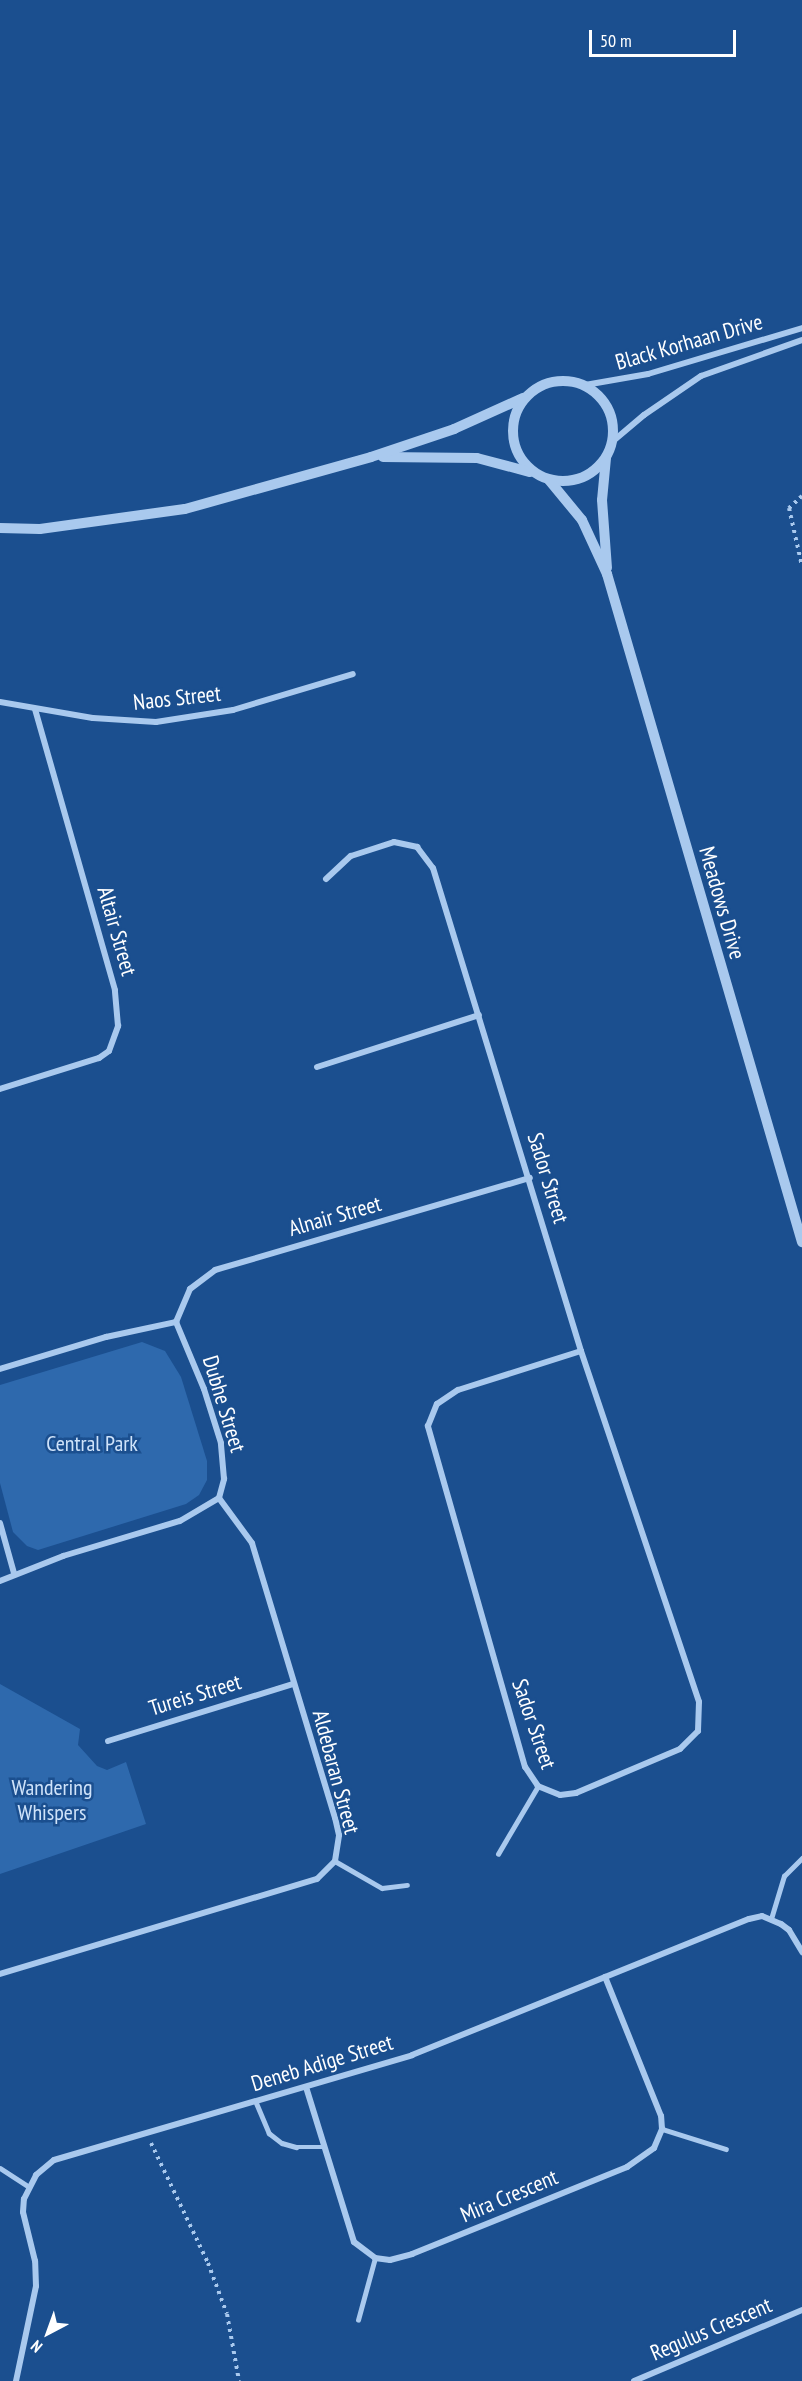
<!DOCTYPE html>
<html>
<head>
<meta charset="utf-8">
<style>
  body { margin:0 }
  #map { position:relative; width:802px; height:2381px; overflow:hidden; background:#1b4f8f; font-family:"PT Sans Narrow",sans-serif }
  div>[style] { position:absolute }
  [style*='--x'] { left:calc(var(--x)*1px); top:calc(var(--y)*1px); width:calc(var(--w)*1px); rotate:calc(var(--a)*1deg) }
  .green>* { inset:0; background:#2e69ad }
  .path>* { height:4px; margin-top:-2px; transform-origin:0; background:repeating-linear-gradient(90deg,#a9c9ee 0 3px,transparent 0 7.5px) }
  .service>* { height:4.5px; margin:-2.25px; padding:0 2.25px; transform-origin:2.25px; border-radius:2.25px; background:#a9c9ee }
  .minor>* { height:6px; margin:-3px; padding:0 3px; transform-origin:3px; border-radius:3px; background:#a9c9ee }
  .tertiary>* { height:10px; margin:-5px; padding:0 5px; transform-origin:5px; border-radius:5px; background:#a9c9ee }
  .tertiary>.ring { margin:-5px; padding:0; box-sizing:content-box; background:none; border:10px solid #a9c9ee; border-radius:50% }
  span { translate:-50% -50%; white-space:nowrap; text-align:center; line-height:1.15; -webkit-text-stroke:5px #1b4f8f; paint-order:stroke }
  .street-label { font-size:22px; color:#fff }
  .park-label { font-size:22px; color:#cfe3fa }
  .north { position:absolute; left:18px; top:2303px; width:60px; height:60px; -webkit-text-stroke:4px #1b4f8f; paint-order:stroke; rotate:221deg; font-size:16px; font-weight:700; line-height:24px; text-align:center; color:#fff }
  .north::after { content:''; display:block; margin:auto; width:21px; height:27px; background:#fff; clip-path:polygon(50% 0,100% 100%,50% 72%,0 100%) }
  .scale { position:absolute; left:589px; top:30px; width:147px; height:27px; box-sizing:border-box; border:3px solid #fff; border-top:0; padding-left:8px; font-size:18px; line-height:21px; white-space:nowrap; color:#fff; -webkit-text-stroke:4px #1b4f8f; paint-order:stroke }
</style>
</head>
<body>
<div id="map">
  <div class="green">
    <i style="clip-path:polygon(142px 1342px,165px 1351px,181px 1377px,207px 1461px,207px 1480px,199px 1495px,186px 1504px,38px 1550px,27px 1546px,13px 1532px,0 1483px,0 1385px)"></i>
    <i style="clip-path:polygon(0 1684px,80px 1729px,78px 1745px,97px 1766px,107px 1770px,126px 1762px,146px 1824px,0 1874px)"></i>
  </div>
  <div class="path">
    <i style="--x:802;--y:496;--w:18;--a:137"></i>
    <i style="--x:789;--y:508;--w:59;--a:77.4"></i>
    <i style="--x:151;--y:2143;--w:133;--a:64.6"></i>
    <i style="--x:208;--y:2263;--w:54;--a:69.6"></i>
    <i style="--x:227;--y:2314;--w:68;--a:79.8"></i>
  </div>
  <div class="service">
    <i style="--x:498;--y:1854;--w:79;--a:-59.5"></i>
    <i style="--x:335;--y:1861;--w:54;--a:29.9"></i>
    <i style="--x:382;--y:1888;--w:25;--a:-7"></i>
    <i style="--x:771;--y:1919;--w:45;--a:-73.2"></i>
    <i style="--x:784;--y:1876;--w:25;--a:-45"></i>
    <i style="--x:256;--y:2102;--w:34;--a:67"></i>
    <i style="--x:269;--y:2133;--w:16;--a:38"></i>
    <i style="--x:282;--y:2143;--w:15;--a:16"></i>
    <i style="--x:296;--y:2147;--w:28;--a:0"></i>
    <i style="--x:662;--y:2129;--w:67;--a:17.4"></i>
    <i style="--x:0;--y:2168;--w:33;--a:33"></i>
    <i style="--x:358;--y:2320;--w:64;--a:-74.7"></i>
  </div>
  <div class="minor">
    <i style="--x:585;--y:385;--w:64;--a:-9.9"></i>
    <i style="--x:648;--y:374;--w:161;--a:-16.6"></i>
    <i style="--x:612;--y:442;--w:42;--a:-40.2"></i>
    <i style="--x:644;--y:415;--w:69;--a:-34.4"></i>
    <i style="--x:701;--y:376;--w:107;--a:-19.6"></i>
    <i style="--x:0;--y:702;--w:94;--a:9.8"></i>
    <i style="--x:93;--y:718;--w:63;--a:3.6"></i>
    <i style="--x:156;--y:722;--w:78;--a:-8.9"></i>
    <i style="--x:233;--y:710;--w:125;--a:-16.7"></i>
    <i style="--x:326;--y:879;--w:34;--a:-43"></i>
    <i style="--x:351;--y:856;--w:45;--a:-18"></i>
    <i style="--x:394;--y:842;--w:24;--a:12"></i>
    <i style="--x:417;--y:847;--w:26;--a:53"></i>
    <i style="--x:433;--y:868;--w:505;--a:72.96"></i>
    <i style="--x:581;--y:1351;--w:370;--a:71.4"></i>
    <i style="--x:699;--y:1702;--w:29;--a:92"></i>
    <i style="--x:698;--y:1731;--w:25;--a:135"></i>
    <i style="--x:680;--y:1749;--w:113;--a:157.1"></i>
    <i style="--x:576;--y:1793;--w:16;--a:173"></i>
    <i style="--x:560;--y:1795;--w:24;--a:-158"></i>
    <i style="--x:538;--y:1786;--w:23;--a:-124"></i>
    <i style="--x:525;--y:1767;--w:355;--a:-105.9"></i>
    <i style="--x:428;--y:1426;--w:24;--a:-68"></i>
    <i style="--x:437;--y:1404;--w:25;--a:-34"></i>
    <i style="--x:458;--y:1390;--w:129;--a:-17.6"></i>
    <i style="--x:317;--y:1067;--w:170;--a:-17.8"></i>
    <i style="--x:0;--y:1089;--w:104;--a:-17.4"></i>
    <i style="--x:99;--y:1058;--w:12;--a:-35"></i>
    <i style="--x:109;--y:1051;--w:27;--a:-70"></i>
    <i style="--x:118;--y:1026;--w:36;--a:-95"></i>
    <i style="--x:115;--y:990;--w:292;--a:-105.9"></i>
    <i style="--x:176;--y:1322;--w:36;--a:-67"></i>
    <i style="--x:190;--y:1289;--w:31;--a:-37"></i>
    <i style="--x:215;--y:1270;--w:328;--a:-16.3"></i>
    <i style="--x:0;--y:1369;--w:111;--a:-16.8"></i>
    <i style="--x:106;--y:1337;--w:72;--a:-12.1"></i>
    <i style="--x:0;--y:1523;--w:52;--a:74.4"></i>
    <i style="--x:0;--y:1581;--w:68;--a:-21.6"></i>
    <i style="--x:63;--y:1556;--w:122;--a:-16.7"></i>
    <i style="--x:180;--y:1521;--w:45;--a:-30.5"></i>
    <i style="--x:219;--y:1498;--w:20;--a:-75"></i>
    <i style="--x:224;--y:1479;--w:36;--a:-95"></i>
    <i style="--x:221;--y:1443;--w:57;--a:-107.5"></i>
    <i style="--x:204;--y:1389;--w:73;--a:-112.7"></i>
    <i style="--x:108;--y:1741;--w:194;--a:-17.1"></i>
    <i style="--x:0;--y:1974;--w:331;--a:-16.7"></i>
    <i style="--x:317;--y:1879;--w:25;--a:-45"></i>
    <i style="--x:335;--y:1861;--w:26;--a:-81"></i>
    <i style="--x:339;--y:1835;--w:17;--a:-103"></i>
    <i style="--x:335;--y:1818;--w:287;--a:-106.8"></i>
    <i style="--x:252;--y:1543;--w:56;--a:-126.3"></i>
    <i style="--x:306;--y:2087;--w:162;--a:72.8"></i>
    <i style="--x:354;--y:2242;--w:26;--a:37"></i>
    <i style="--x:375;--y:2258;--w:15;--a:8"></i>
    <i style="--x:390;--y:2260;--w:23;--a:-15"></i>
    <i style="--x:412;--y:2254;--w:232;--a:-22"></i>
    <i style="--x:627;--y:2167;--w:33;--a:-35"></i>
    <i style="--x:654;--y:2148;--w:21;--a:-67"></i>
    <i style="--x:662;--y:2129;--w:13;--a:-94"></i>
    <i style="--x:661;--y:2116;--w:150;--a:-111.9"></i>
    <i style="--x:16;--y:2381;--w:97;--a:-78.1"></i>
    <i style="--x:36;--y:2286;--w:25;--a:-92"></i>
    <i style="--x:35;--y:2261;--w:50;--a:-103.8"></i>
    <i style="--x:23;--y:2212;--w:13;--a:-86"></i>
    <i style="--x:24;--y:2199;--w:27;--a:-63"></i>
    <i style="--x:36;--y:2175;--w:23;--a:-40"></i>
    <i style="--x:54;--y:2160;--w:373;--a:-16.3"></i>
    <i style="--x:412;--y:2055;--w:363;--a:-22"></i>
    <i style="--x:749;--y:1919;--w:13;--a:-13"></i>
    <i style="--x:762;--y:1916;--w:21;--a:23"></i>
    <i style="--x:781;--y:1924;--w:10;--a:37"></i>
    <i style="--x:789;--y:1930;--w:26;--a:59"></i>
    <i style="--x:634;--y:2381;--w:182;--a:-22.9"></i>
  </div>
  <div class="tertiary">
    <i class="ring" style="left:513px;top:381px;width:90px;height:90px"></i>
    <i style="--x:383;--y:457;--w:94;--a:0.6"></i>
    <i style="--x:477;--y:458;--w:55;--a:14.8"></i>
    <i style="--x:606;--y:458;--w:42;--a:95.4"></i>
    <i style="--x:602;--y:500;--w:68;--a:85.8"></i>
    <i style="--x:549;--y:480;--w:52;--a:50.5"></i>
    <i style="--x:582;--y:520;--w:60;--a:65.2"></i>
    <i style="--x:607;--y:574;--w:696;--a:73.73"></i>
    <i style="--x:0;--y:528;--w:40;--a:1.4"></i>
    <i style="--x:40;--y:529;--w:146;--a:-7.9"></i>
    <i style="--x:185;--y:509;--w:193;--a:-15.6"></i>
    <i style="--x:371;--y:457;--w:88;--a:-18.6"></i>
    <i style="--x:454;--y:429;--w:76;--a:-24.2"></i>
  </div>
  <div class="street-label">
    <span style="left:689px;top:342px;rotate:-16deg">Black Korhaan Drive</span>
    <span style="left:177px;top:698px;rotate:-6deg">Naos Street</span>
    <span style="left:722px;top:903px;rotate:74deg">Meadows Drive</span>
    <span style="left:117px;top:931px;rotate:74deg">Altair Street</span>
    <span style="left:548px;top:1178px;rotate:73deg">Sador Street</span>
    <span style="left:335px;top:1216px;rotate:-16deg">Alnair Street</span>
    <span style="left:224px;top:1404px;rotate:73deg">Dubhe Street</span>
    <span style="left:195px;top:1695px;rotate:-17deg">Tureis Street</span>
    <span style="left:534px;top:1724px;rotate:71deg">Sador Street</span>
    <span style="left:336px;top:1772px;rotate:75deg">Aldebaran Street</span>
    <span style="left:322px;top:2063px;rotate:-17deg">Deneb Adige Street</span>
    <span style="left:509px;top:2196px;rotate:-23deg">Mira Crescent</span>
    <span style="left:711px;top:2329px;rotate:-23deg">Regulus Crescent</span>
  </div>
  <div class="park-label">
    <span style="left:92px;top:1444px">Central Park</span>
    <span style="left:52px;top:1800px">Wandering<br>Whispers</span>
  </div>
  <div class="north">N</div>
  <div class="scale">50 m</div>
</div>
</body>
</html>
